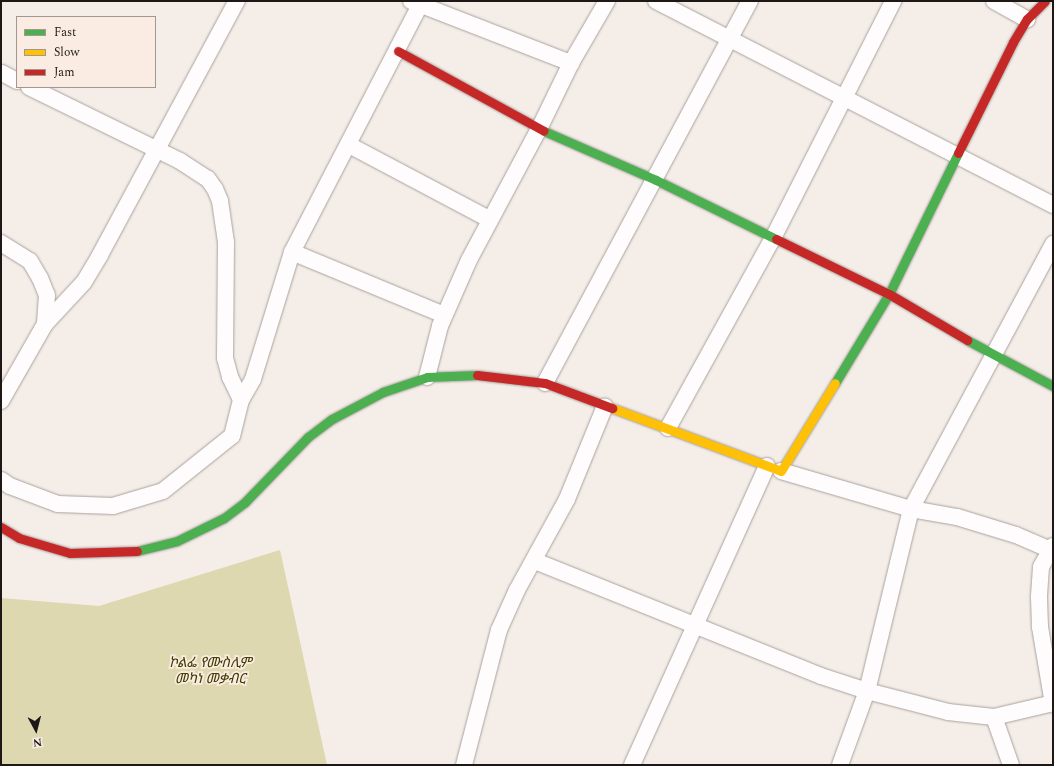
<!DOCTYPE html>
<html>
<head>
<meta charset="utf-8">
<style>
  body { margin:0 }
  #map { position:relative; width:1054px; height:766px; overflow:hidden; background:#f5ede8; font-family:Spectral,"Noto Sans Ethiopic",serif }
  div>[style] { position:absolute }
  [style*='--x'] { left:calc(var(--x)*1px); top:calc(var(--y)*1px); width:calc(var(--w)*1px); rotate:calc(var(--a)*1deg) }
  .green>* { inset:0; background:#ddd8af }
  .roads { filter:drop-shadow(0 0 1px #a8a29e) drop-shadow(0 0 1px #a8a29e) }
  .street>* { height:16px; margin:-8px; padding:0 8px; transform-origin:8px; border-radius:8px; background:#fefcfc }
  .fast>* { height:9px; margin:-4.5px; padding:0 4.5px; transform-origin:4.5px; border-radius:4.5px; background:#4caf50 }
  .slow>* { height:9px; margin:-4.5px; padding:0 4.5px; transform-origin:4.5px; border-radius:4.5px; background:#ffc107 }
  .jam>* { height:9px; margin:-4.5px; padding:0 4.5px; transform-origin:4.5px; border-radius:4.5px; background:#c62828 }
  span { translate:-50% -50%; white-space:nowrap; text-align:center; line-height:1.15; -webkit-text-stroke:3.5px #faece3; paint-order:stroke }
  .park-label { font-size:14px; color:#413d01; font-style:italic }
  .frame { position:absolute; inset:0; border:2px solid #1d1815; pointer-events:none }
  .legend { position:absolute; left:16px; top:16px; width:140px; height:72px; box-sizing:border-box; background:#faece3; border:1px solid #a29791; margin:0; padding:5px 7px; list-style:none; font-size:12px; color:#1d1815 }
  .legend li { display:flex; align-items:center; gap:8px; height:20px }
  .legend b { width:20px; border:1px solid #a29791 }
  .north { position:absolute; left:16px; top:710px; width:40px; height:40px; -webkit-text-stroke:3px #faece3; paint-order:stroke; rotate:173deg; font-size:11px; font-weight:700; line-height:16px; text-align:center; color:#1d1815 }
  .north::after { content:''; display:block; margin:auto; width:14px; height:18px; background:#1d1815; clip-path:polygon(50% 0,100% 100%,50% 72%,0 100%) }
</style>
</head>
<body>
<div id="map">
  <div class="green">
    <i style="clip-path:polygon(280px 550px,327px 765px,1px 765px,1px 598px,99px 606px)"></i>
  </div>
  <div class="roads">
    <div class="street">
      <i style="--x:411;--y:1;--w:172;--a:21.2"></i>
      <i style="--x:656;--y:1;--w:446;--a:27.2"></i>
      <i style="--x:994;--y:1;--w:38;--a:29"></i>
      <i style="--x:2;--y:73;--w:17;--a:28"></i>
      <i style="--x:29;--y:87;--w:168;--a:26.1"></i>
      <i style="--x:180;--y:161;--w:33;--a:33"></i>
      <i style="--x:208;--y:179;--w:12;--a:55"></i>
      <i style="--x:215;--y:189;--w:13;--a:67"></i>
      <i style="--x:220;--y:201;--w:41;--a:81.7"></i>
      <i style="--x:226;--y:242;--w:116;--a:90.5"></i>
      <i style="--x:225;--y:358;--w:20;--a:75"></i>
      <i style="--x:230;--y:377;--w:25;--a:64"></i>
      <i style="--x:349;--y:145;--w:158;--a:27.9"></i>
      <i style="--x:1;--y:243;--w:34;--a:32"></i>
      <i style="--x:30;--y:261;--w:20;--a:60"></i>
      <i style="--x:40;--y:278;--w:18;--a:68"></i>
      <i style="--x:47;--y:295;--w:29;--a:94"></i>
      <i style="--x:292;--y:252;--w:165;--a:22.5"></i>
      <i style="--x:427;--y:377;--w:53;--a:-75.7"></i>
      <i style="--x:440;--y:326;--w:72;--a:-66.3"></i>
      <i style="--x:469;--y:260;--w:149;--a:-61.9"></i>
      <i style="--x:539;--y:129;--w:73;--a:-64.1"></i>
      <i style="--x:571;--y:63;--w:72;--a:-59.9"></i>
      <i style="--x:545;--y:383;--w:434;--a:-61.8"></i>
      <i style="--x:1;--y:401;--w:89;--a:-60.3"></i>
      <i style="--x:45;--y:324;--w:57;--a:-47.1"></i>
      <i style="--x:84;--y:282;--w:31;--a:-59"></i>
      <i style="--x:100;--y:255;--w:289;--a:-61.7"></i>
      <i style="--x:668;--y:428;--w:217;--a:-61.1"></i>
      <i style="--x:773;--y:238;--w:266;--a:-63.1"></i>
      <i style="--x:781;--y:471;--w:135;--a:16.3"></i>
      <i style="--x:911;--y:509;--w:47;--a:9.9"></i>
      <i style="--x:957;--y:517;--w:62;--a:17"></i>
      <i style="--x:1016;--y:535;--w:40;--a:23.4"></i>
      <i style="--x:1;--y:480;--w:11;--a:34"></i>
      <i style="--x:10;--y:486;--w:51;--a:20.6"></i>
      <i style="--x:58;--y:504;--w:55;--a:2.1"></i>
      <i style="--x:113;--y:506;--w:52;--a:-16.7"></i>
      <i style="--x:163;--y:491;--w:88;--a:-38.6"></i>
      <i style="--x:232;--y:436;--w:37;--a:-76"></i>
      <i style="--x:241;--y:400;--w:24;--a:-60"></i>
      <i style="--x:253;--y:379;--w:133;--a:-72.9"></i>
      <i style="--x:292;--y:252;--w:283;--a:-62.6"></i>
      <i style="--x:1053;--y:546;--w:24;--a:120"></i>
      <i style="--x:1041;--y:567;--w:31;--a:94"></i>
      <i style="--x:1039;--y:598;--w:29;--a:88"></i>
      <i style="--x:1040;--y:627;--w:78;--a:80.4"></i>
      <i style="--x:535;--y:561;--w:308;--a:21.9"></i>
      <i style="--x:821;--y:676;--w:48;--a:18.1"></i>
      <i style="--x:867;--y:691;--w:84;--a:14.5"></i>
      <i style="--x:948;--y:712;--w:46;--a:6.2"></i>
      <i style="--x:994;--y:717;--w:61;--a:-13.3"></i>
      <i style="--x:994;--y:717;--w:51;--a:70.5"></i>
      <i style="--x:464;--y:765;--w:139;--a:-75.5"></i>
      <i style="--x:499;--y:630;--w:44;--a:-65.8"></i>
      <i style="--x:517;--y:590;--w:104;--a:-61.2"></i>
      <i style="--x:567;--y:499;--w:100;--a:-67.8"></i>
      <i style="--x:632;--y:765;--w:328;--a:-65.7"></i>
      <i style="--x:840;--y:765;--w:79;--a:-70"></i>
      <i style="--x:867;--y:691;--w:187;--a:-76.4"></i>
      <i style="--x:911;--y:509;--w:301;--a:-61.8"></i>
    </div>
    <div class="fast">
      <i style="--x:544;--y:131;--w:122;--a:23.6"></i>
      <i style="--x:656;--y:180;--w:134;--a:26.2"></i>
      <i style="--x:967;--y:340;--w:98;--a:28.1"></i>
      <i style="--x:835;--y:383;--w:104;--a:-58.8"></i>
      <i style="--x:889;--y:294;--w:157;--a:-63.9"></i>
      <i style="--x:137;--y:551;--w:41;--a:-14"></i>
      <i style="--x:177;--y:541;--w:52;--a:-26.1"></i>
      <i style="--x:224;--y:518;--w:26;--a:-37"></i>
      <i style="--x:245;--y:502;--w:91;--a:-45.9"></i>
      <i style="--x:308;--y:437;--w:30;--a:-37"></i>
      <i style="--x:332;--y:419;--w:58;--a:-27.9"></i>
      <i style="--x:383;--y:392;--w:46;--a:-18.8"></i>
      <i style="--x:427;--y:377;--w:50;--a:-2.3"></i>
    </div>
    <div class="slow">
      <i style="--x:612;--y:408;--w:180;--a:20.4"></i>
      <i style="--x:781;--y:471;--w:103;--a:-58.5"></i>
    </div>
    <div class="jam">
      <i style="--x:398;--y:51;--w:166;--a:28.7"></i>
      <i style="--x:958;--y:153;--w:124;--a:-63.6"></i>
      <i style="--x:1013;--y:42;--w:27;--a:-59"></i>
      <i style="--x:1027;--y:19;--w:25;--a:-45"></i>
      <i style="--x:776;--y:239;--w:126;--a:26"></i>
      <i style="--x:889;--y:294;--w:91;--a:30.5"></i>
      <i style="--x:477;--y:375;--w:68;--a:6.7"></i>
      <i style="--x:545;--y:383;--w:72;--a:20.5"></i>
      <i style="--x:1;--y:527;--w:21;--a:31"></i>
      <i style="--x:19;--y:538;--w:53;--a:16.4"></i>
      <i style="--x:70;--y:553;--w:67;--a:-1.7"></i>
    </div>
  </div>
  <div class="park-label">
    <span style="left:210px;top:671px">ኮልፌ የሙስሊም<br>መካነ መቃብር</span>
  </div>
  <div class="frame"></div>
  <ul class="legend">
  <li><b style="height:5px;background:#4caf50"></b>Fast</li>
  <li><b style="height:5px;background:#ffc107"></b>Slow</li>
  <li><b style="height:5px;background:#c62828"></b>Jam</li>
  </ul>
  <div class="north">N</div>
</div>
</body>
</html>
